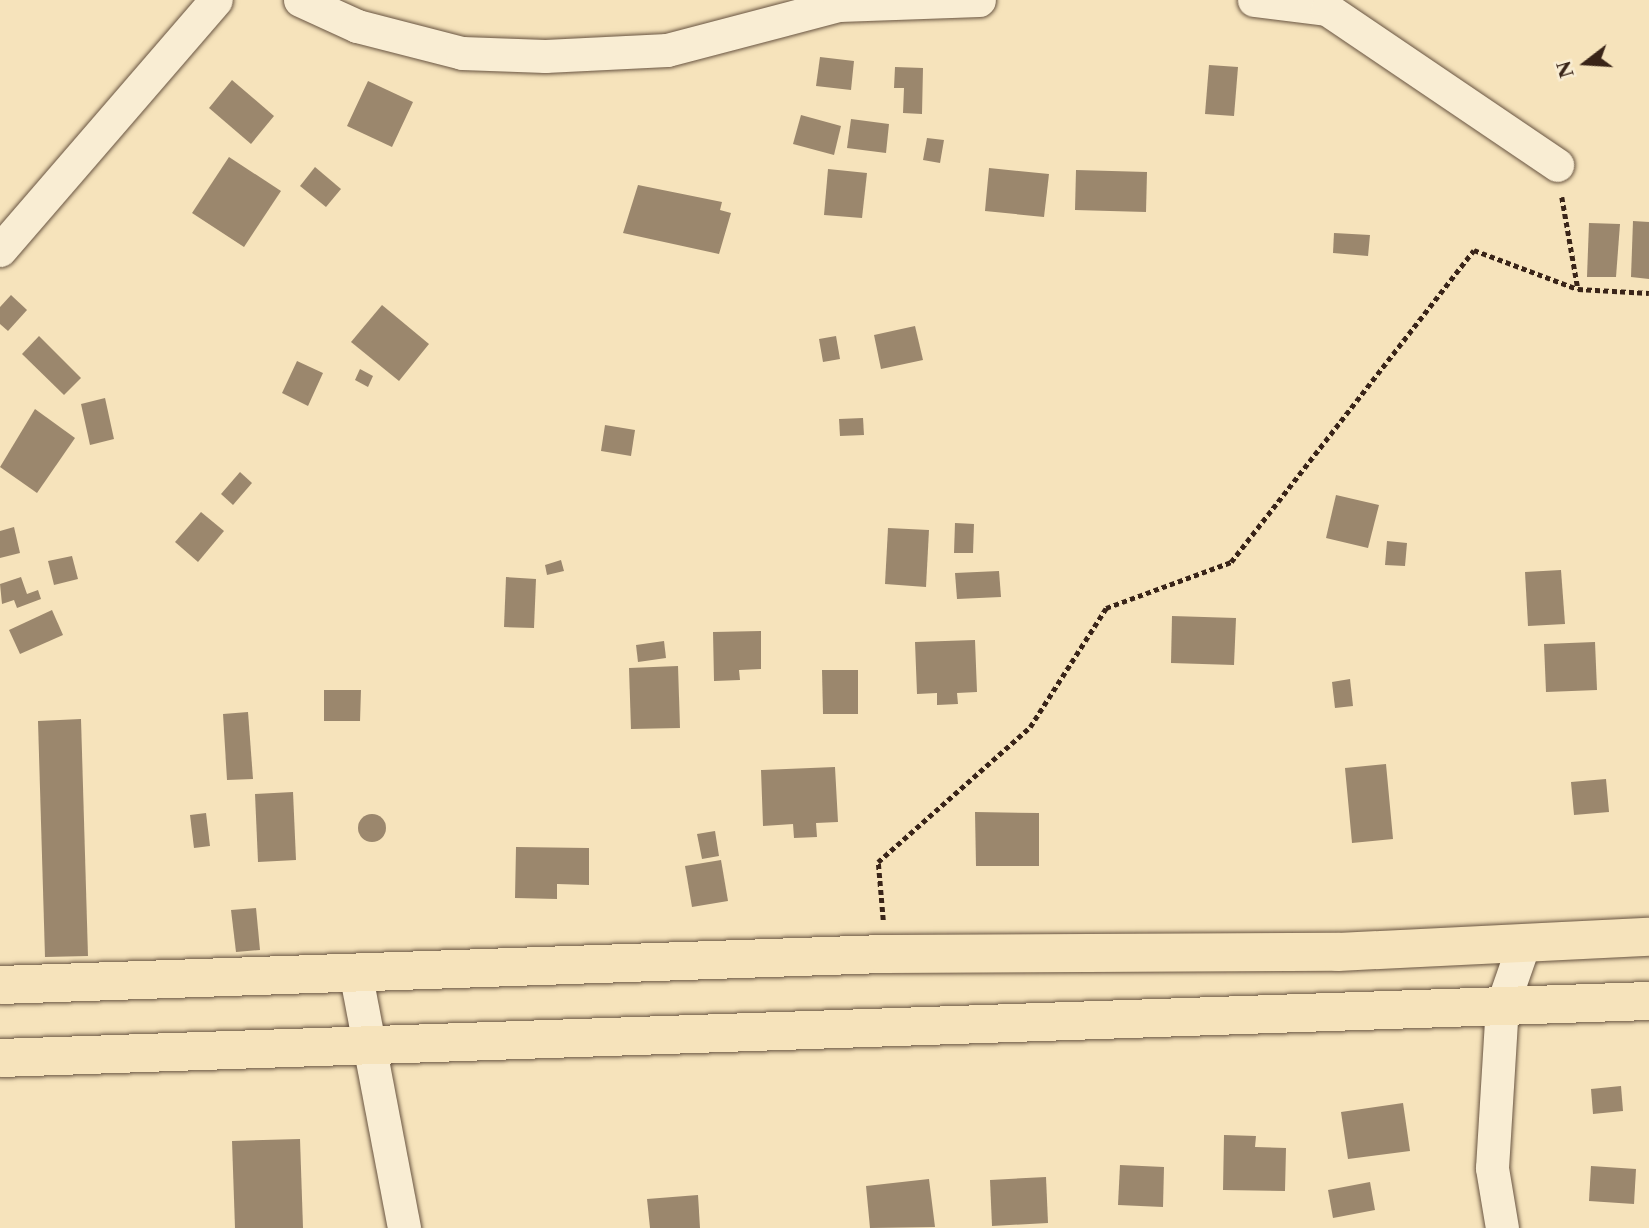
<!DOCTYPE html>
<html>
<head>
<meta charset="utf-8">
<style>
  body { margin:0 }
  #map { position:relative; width:1649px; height:1228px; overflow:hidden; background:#f6e3bb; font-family:"Libre Caslon Text",serif }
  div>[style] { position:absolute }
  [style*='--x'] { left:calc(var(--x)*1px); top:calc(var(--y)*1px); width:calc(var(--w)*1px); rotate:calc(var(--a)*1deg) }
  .building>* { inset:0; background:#9b876d }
  .round { border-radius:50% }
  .path>* { height:4.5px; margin-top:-2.25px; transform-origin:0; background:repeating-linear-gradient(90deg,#392418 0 5px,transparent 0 8.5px) }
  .roads { filter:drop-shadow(0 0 2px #685441) drop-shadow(0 0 2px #685441) }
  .minor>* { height:33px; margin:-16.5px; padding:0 16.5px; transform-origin:16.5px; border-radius:16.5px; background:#f9edd3 }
  .major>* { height:38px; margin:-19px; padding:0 19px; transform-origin:19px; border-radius:19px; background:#f6e3bb }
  span { translate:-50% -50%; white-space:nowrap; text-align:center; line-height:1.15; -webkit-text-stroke:6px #f9edd3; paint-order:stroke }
  .north { position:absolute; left:1551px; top:28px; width:70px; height:70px; -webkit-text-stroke:5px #f9edd3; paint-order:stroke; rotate:253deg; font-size:19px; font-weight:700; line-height:28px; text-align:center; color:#392418 }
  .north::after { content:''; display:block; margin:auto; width:24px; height:32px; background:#392418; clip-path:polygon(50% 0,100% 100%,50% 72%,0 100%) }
</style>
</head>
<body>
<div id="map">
  <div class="building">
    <i style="clip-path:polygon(820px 57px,854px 61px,851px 90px,816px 86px)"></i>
    <i style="clip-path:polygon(1209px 65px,1238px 67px,1234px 116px,1205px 114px)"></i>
    <i style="clip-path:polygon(895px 67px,923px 68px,922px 114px,903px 113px,904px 88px,894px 88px)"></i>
    <i style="clip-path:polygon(232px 80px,274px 116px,251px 144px,209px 108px)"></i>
    <i style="clip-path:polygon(368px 81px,413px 102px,392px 147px,347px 126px)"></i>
    <i style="clip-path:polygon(801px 115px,841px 126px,834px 155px,793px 144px)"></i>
    <i style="clip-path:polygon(851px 119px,889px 124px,886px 153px,847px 148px)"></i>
    <i style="clip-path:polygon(927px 138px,944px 140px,940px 163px,923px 160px)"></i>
    <i style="clip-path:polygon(229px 157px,281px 191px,244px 247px,192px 213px)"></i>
    <i style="clip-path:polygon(315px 167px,341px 189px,326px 207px,300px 186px)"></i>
    <i style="clip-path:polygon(989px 168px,1049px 174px,1044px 217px,985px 211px)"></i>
    <i style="clip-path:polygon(828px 169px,867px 173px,862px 218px,824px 215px)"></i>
    <i style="clip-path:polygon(1076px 170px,1147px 172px,1146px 212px,1075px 210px)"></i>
    <i style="clip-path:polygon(638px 185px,722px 202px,720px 210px,731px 213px,719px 254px,623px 233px)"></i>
    <i style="clip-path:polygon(1633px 221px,1649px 222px,1649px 279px,1631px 277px)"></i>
    <i style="clip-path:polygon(1589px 223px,1620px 224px,1616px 277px,1587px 277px)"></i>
    <i style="clip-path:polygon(1334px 233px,1370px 235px,1368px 256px,1333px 253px)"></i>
    <i style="clip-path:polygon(11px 295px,27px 310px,8px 331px,0 324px,0 307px)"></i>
    <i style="clip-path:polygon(382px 305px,429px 344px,399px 381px,351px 342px)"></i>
    <i style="clip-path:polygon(915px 326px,923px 360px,881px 369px,874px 335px)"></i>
    <i style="clip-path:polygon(39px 336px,81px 378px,64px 395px,22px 354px)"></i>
    <i style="clip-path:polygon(836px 336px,840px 359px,823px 362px,819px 339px)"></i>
    <i style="clip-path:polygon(297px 361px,323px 373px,308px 406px,282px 393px)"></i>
    <i style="clip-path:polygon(360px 369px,373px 376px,368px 387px,355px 380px)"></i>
    <i style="clip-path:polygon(105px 398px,114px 439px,90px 445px,81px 404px)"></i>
    <i style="clip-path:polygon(35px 409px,75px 438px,37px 493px,0 467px)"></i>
    <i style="clip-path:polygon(863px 418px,864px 435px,840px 436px,839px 419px)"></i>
    <i style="clip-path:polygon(605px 425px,635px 430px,631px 456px,601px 451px)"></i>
    <i style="clip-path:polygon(240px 472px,252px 483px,233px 505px,221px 494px)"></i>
    <i style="clip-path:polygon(1336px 495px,1379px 505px,1368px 548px,1326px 538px)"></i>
    <i style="clip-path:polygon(201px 512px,224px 531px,198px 562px,175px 542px)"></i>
    <i style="clip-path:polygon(955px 523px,974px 524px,973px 553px,954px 553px)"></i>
    <i style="clip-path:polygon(14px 527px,20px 553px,0 558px,0 531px)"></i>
    <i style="clip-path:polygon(888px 528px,929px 530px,926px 587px,885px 584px)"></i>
    <i style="clip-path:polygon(1387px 541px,1407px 543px,1405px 566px,1385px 565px)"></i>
    <i style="clip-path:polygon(72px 556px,78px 579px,54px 585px,48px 561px)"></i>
    <i style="clip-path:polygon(561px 560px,564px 571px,547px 575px,545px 565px)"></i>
    <i style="clip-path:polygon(1561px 570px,1565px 624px,1528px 626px,1525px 572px)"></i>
    <i style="clip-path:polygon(999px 571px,1001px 597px,957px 599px,955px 573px)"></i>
    <i style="clip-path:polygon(21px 577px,27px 594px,38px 590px,41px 599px,17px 608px,14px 600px,2px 604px,0 584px)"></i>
    <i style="clip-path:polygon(506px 577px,536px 579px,534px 628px,504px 627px)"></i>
    <i style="clip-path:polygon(52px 610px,63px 635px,20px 654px,9px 630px)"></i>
    <i style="clip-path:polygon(1172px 616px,1236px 618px,1234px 665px,1171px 663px)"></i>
    <i style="clip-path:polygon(761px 631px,761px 669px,739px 670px,740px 680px,714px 681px,713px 632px)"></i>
    <i style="clip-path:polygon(975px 640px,977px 692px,957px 693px,958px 704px,937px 705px,937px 693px,917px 694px,915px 642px)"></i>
    <i style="clip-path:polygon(664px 641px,666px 658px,638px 662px,636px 645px)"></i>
    <i style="clip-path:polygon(1595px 642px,1597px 690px,1546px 692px,1544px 644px)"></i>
    <i style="clip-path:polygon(678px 666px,680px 728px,631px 729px,629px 668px)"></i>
    <i style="clip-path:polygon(822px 670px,858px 670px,858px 714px,823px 714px)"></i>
    <i style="clip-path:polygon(1350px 679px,1353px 706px,1335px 708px,1332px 682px)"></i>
    <i style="clip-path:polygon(324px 690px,361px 690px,360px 721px,324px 721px)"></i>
    <i style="clip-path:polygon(248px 712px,253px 779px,227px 780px,223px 714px)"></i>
    <i style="clip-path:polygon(81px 719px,88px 956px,45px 957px,38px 721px)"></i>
    <i style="clip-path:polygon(1386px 764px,1393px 839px,1352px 843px,1345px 768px)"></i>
    <i style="clip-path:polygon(835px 767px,838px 822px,816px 823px,817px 837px,794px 838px,793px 824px,763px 826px,761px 770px)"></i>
    <i style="clip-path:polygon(1606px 779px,1609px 812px,1574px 815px,1571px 782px)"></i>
    <i style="clip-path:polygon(293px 792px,296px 860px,258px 862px,255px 794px)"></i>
    <i style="clip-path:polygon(975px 812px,1039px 813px,1039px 866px,976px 866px)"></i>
    <i style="clip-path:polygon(206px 813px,210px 846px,194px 848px,190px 815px)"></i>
    <i class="round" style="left:358px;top:814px;width:28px;height:28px"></i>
    <i style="clip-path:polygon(715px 831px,719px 856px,702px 859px,697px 834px)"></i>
    <i style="clip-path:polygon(516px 847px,589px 848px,589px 885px,557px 884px,557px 899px,515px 898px)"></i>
    <i style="clip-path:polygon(721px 860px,728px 901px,692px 907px,685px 866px)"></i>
    <i style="clip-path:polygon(256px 908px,260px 950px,236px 952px,231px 910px)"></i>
    <i style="clip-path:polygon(1621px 1086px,1623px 1111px,1593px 1114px,1591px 1089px)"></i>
    <i style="clip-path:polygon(1403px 1103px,1410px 1151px,1348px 1159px,1341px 1112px)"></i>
    <i style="clip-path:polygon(1224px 1135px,1256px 1136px,1255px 1147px,1286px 1148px,1285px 1191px,1223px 1190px)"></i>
    <i style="clip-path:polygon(300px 1139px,303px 1228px,235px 1228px,232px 1141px)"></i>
    <i style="clip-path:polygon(1120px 1165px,1164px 1167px,1163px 1207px,1118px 1205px)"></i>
    <i style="clip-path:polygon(1591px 1166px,1636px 1169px,1634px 1204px,1589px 1201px)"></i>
    <i style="clip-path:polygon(1046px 1177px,1048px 1223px,992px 1226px,990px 1180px)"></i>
    <i style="clip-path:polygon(929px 1179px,935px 1227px,870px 1228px,866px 1186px)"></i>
    <i style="clip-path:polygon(1370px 1182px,1375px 1210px,1333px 1218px,1328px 1190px)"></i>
    <i style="clip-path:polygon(698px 1195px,700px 1228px,650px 1228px,647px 1199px)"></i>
  </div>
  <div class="path">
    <i style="--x:1562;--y:197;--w:93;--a:80.1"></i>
    <i style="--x:1578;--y:289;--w:71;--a:3.2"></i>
    <i style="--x:883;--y:920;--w:58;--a:-94.9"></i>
    <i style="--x:878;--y:862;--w:203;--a:-41.6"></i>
    <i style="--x:1030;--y:727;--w:141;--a:-57.4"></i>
    <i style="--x:1106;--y:608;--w:133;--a:-20.2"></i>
    <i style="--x:1231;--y:562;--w:395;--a:-52.1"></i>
    <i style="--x:1474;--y:250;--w:111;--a:20.6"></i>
  </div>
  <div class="roads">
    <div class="minor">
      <i style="--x:300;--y:0;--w:63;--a:24.5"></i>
      <i style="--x:357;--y:26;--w:108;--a:14.4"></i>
      <i style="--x:462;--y:53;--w:83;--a:2.1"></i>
      <i style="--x:545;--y:56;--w:122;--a:-2.8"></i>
      <i style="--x:667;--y:50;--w:178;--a:-14.7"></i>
      <i style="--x:839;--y:5;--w:140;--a:-2"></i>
      <i style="--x:1254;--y:0;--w:74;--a:7"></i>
      <i style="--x:1327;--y:9;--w:278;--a:34.1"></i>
      <i style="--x:0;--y:250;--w:330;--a:-49.2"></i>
      <i style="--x:356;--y:976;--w:257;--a:79.2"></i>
      <i style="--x:1502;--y:1228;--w:61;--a:-99.5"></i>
      <i style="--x:1492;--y:1168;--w:162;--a:-86.5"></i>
      <i style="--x:1502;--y:1006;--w:67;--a:-70.8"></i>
    </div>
    <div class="major">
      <i style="--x:0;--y:985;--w:886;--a:-2.01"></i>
      <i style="--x:885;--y:954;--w:453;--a:-0.3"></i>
      <i style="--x:1338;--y:952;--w:311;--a:-2.8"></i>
      <i style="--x:0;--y:1058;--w:1650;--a:-1.98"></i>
    </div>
  </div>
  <div class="north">N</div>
</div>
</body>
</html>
